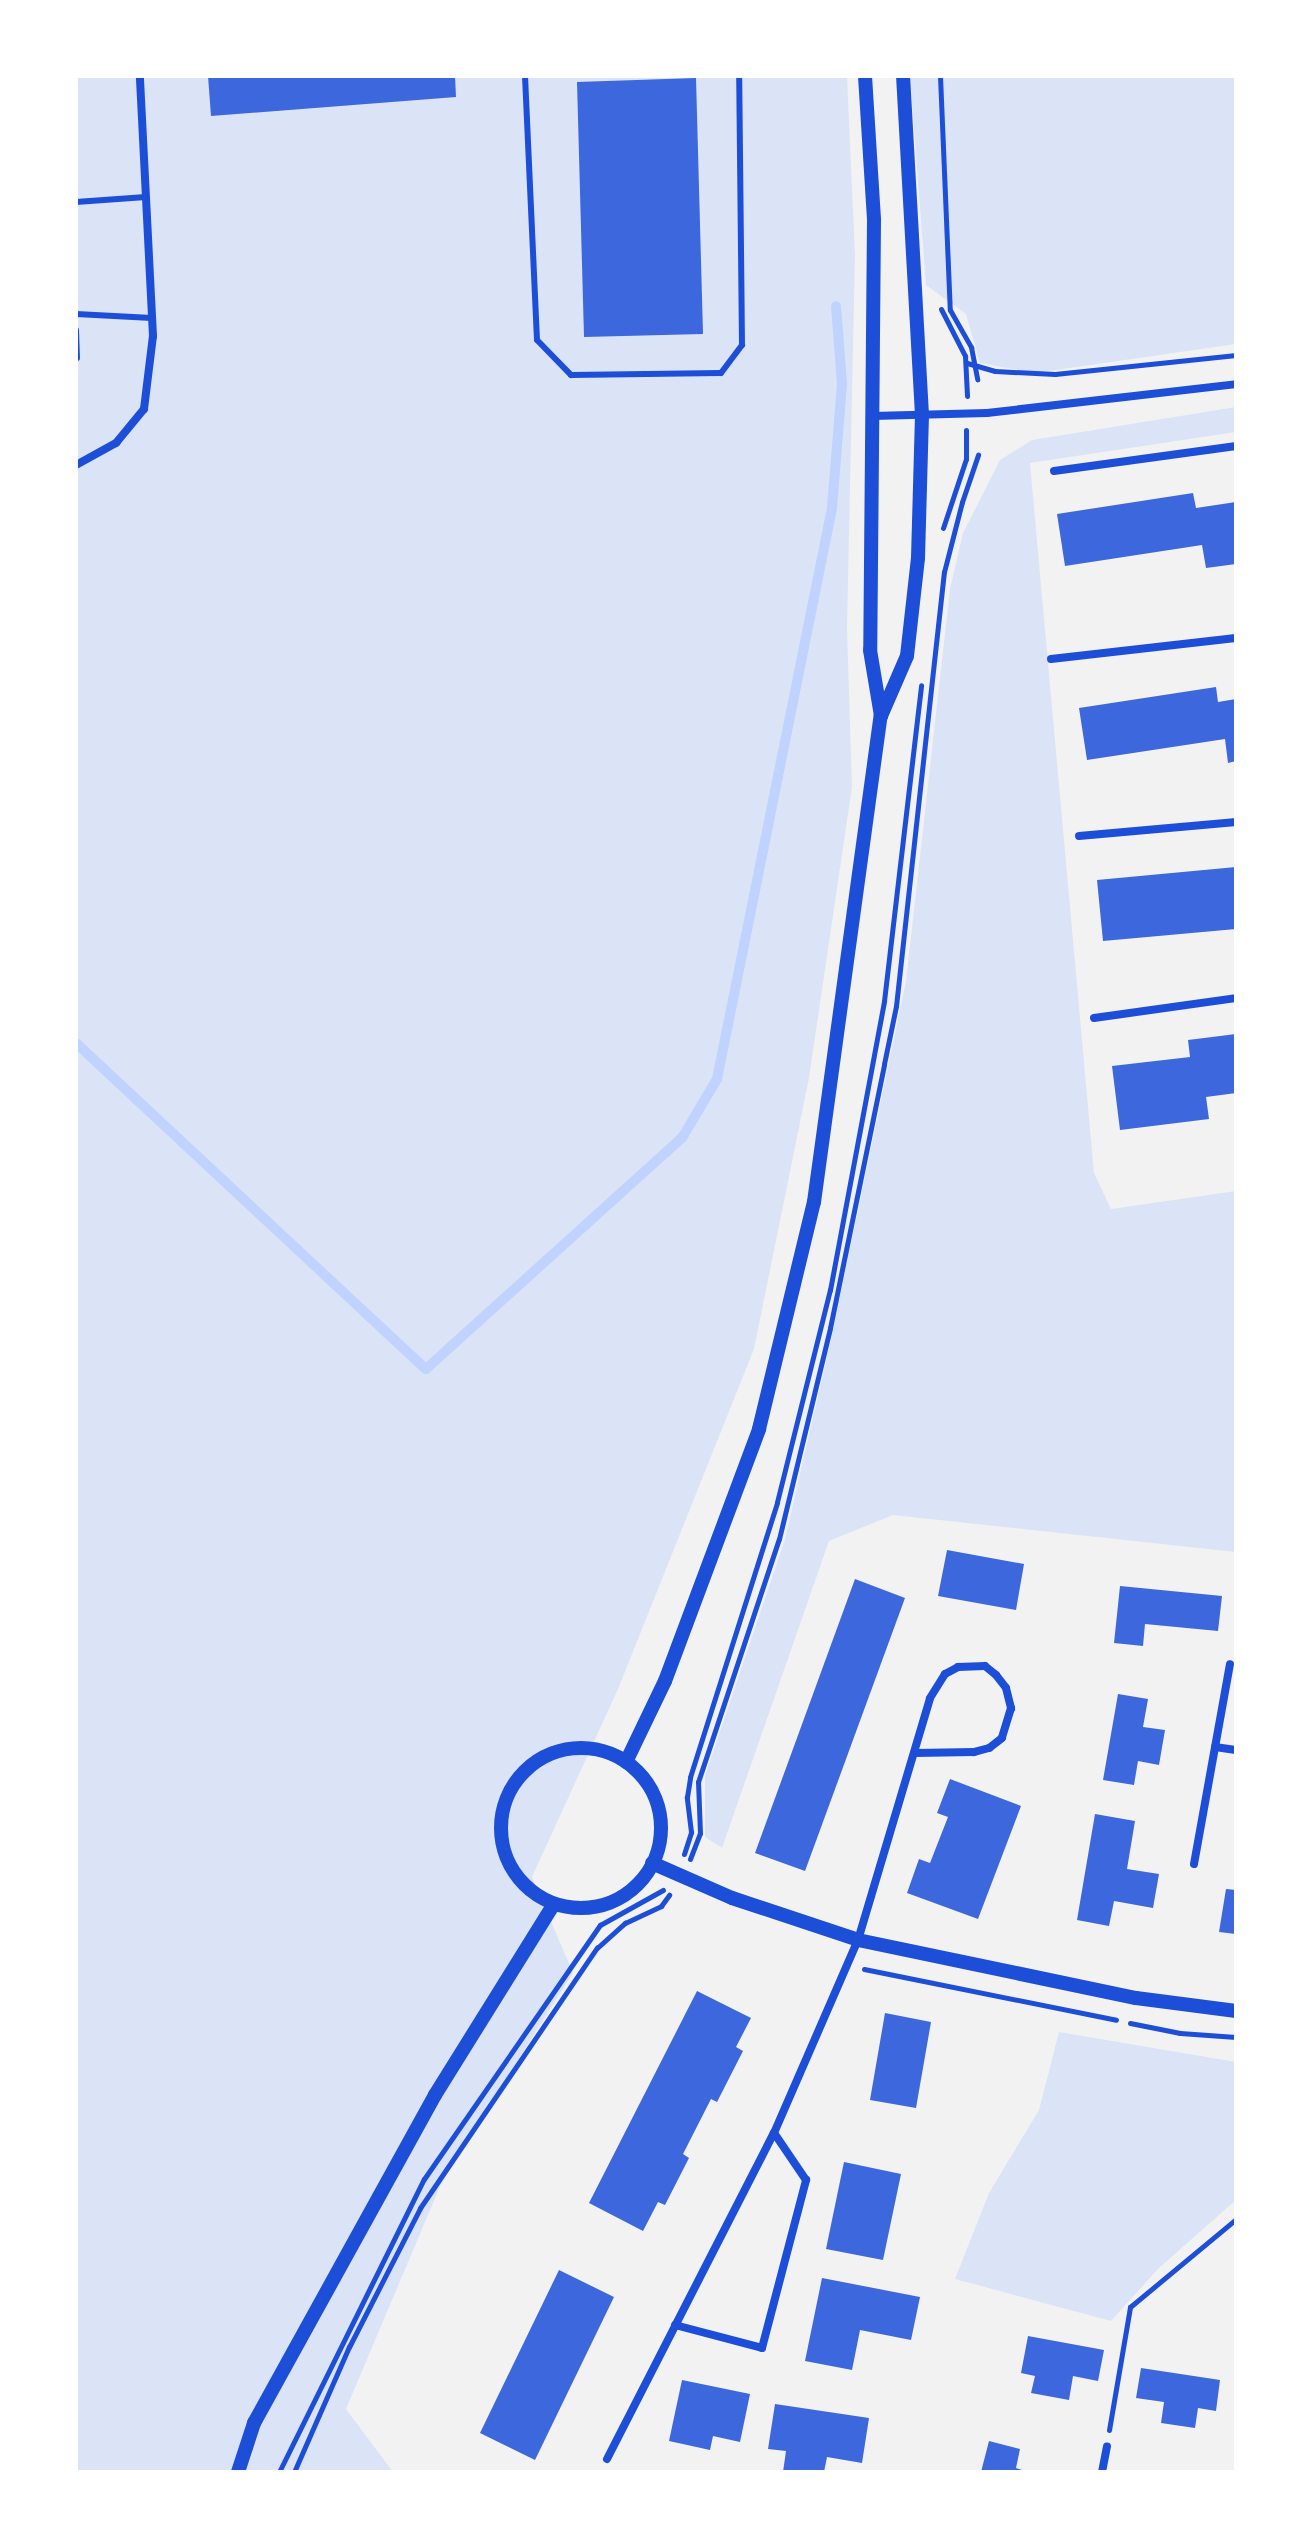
<!DOCTYPE html>
<html>
<head>
<meta charset="utf-8">
<style>
  body { margin:0 }
  #map { position:relative; width:1312px; height:2548px; overflow:hidden; background:#f2f2f2; font-family:Barlow,sans-serif }
  div>[style] { position:absolute }
  [style*='--x'] { left:calc(var(--x)*1px); top:calc(var(--y)*1px); width:calc(var(--w)*1px); rotate:calc(var(--a)*1deg) }
  .green>* { inset:0; background:#dbe4f7 }
  .stream>* { height:10px; margin:-5px; padding:0 5px; transform-origin:5px; border-radius:5px; background:#bfd3fe }
  .building>* { inset:0; background:#3d67dc }
  .path>* { height:5px; margin:-2.5px; padding:0 2.5px; transform-origin:2.5px; border-radius:2.5px; background:#1d4ed8 }
  .service>* { height:6px; margin:-3px; padding:0 3px; transform-origin:3px; border-radius:3px; background:#1d4ed8 }
  .minor>* { height:8px; margin:-4px; padding:0 4px; transform-origin:4px; border-radius:4px; background:#1d4ed8 }
  .tertiary>* { height:14px; margin:-7px; padding:0 7px; transform-origin:7px; border-radius:7px; background:#1d4ed8 }
  .tertiary>.ring { margin:-7px; padding:0; box-sizing:content-box; background:none; border:14px solid #1d4ed8; border-radius:50% }
  span { translate:-50% -50%; white-space:nowrap; text-align:center; line-height:1.15; -webkit-text-stroke:6px #fff; paint-order:stroke }
  .frame { position:absolute; inset:0; border:78px solid #fff; pointer-events:none }
</style>
</head>
<body>
<div id="map">
  <div class="green">
    <i style="clip-path:polygon(76px 76px,847px 76px,855px 255px,847px 628px,852px 787px,809px 1078px,754px 1349px,618px 1689px,532px 1877px,573px 1973px,444px 2177px,346px 2409px,393px 2472px,76px 2472px)"></i>
    <i style="clip-path:polygon(910px 76px,1236px 76px,1236px 344px,1035px 373px,980px 363px,966px 314px,926px 285px)"></i>
    <i style="clip-path:polygon(1236px 407px,1236px 432px,1030px 463px,1094px 1173px,1111px 1209px,1236px 1191px,1236px 1552px,893px 1515px,829px 1541px,722px 1848px,705px 1837px,705px 1776px,785px 1539px,831px 1340px,906px 981px,950px 589px,963px 533px,1000px 460px,1032px 440px)"></i>
    <i style="clip-path:polygon(1059px 2032px,1236px 2062px,1236px 2200px,1159px 2268px,1111px 2321px,955px 2279px,989px 2193px,1039px 2110px)"></i>
  </div>
  <div class="stream">
    <i style="--x:76;--y:1043;--w:478;--a:43"></i>
    <i style="--x:426;--y:1369;--w:345;--a:-42.1"></i>
    <i style="--x:682;--y:1138;--w:69;--a:-59.3"></i>
    <i style="--x:717;--y:1079;--w:582;--a:-78.61"></i>
    <i style="--x:832;--y:508;--w:124;--a:-85.4"></i>
    <i style="--x:842;--y:384;--w:78;--a:-94.4"></i>
  </div>
  <div class="building">
    <i style="clip-path:polygon(208px 76px,455px 76px,456px 97px,211px 116px)"></i>
    <i style="clip-path:polygon(696px 78px,703px 334px,584px 337px,577px 82px)"></i>
    <i style="clip-path:polygon(1193px 493px,1196px 508px,1236px 502px,1236px 564px,1206px 568px,1202px 545px,1065px 566px,1057px 514px)"></i>
    <i style="clip-path:polygon(1216px 687px,1218px 702px,1236px 699px,1236px 761px,1228px 763px,1225px 739px,1087px 760px,1079px 708px)"></i>
    <i style="clip-path:polygon(1236px 867px,1236px 929px,1103px 941px,1097px 880px)"></i>
    <i style="clip-path:polygon(1236px 1034px,1236px 1093px,1206px 1097px,1209px 1119px,1120px 1130px,1112px 1066px,1190px 1057px,1188px 1040px)"></i>
    <i style="clip-path:polygon(947px 1550px,1024px 1564px,1016px 1610px,938px 1596px)"></i>
    <i style="clip-path:polygon(855px 1579px,905px 1598px,805px 1871px,755px 1853px)"></i>
    <i style="clip-path:polygon(1120px 1586px,1222px 1596px,1218px 1631px,1145px 1624px,1143px 1646px,1114px 1643px)"></i>
    <i style="clip-path:polygon(1118px 1694px,1148px 1699px,1143px 1727px,1165px 1730px,1159px 1765px,1138px 1761px,1134px 1785px,1103px 1780px)"></i>
    <i style="clip-path:polygon(950px 1779px,1021px 1806px,978px 1919px,907px 1893px,919px 1859px,930px 1863px,948px 1817px,937px 1813px)"></i>
    <i style="clip-path:polygon(1095px 1814px,1135px 1821px,1127px 1869px,1159px 1874px,1153px 1908px,1114px 1901px,1109px 1926px,1077px 1920px)"></i>
    <i style="clip-path:polygon(1226px 1889px,1236px 1890px,1236px 1934px,1219px 1932px)"></i>
    <i style="clip-path:polygon(697px 1991px,751px 2018px,736px 2047px,743px 2051px,717px 2102px,711px 2099px,683px 2154px,689px 2158px,665px 2205px,658px 2202px,643px 2231px,589px 2203px)"></i>
    <i style="clip-path:polygon(885px 2013px,931px 2022px,916px 2108px,870px 2100px)"></i>
    <i style="clip-path:polygon(844px 2162px,901px 2174px,883px 2260px,826px 2249px)"></i>
    <i style="clip-path:polygon(559px 2270px,614px 2297px,535px 2460px,480px 2433px)"></i>
    <i style="clip-path:polygon(822px 2278px,920px 2297px,911px 2340px,860px 2330px,852px 2370px,805px 2361px)"></i>
    <i style="clip-path:polygon(1028px 2336px,1104px 2350px,1098px 2381px,1073px 2376px,1069px 2400px,1031px 2393px,1035px 2376px,1021px 2373px)"></i>
    <i style="clip-path:polygon(1141px 2368px,1220px 2380px,1216px 2411px,1198px 2408px,1195px 2428px,1161px 2423px,1164px 2402px,1136px 2398px)"></i>
    <i style="clip-path:polygon(682px 2380px,750px 2394px,740px 2442px,713px 2436px,710px 2450px,669px 2441px)"></i>
    <i style="clip-path:polygon(775px 2404px,869px 2418px,862px 2463px,827px 2457px,824px 2472px,783px 2472px,786px 2451px,768px 2449px)"></i>
    <i style="clip-path:polygon(989px 2441px,1020px 2449px,1016px 2468px,1028px 2472px,981px 2472px)"></i>
  </div>
  <div class="path">
    <i style="--x:940;--y:76;--w:234;--a:87.6"></i>
    <i style="--x:950;--y:310;--w:43;--a:60.4"></i>
    <i style="--x:971;--y:347;--w:33;--a:79"></i>
    <i style="--x:941;--y:309;--w:53;--a:62.9"></i>
    <i style="--x:965;--y:356;--w:40;--a:87.1"></i>
    <i style="--x:967;--y:363;--w:29;--a:16"></i>
    <i style="--x:995;--y:371;--w:60;--a:2.9"></i>
    <i style="--x:1055;--y:374;--w:182;--a:-6"></i>
    <i style="--x:943;--y:528;--w:73;--a:-71.6"></i>
    <i style="--x:966;--y:459;--w:29;--a:-90"></i>
    <i style="--x:684;--y:1854;--w:23;--a:-72"></i>
    <i style="--x:691;--y:1832;--w:35;--a:-97"></i>
    <i style="--x:687;--y:1797;--w:20;--a:-81"></i>
    <i style="--x:690;--y:1777;--w:288;--a:-72.4"></i>
    <i style="--x:777;--y:1502;--w:219;--a:-76"></i>
    <i style="--x:830;--y:1290;--w:294;--a:-79.4"></i>
    <i style="--x:884;--y:1001;--w:318;--a:-83.3"></i>
    <i style="--x:690;--y:1859;--w:28;--a:-69"></i>
    <i style="--x:700;--y:1833;--w:51;--a:-92.2"></i>
    <i style="--x:698;--y:1782;--w:256;--a:-71.6"></i>
    <i style="--x:779;--y:1539;--w:217;--a:-76.4"></i>
    <i style="--x:830;--y:1328;--w:269;--a:-78.4"></i>
    <i style="--x:884;--y:1064;--w:59;--a:-78.3"></i>
    <i style="--x:896;--y:1006;--w:437;--a:-83.7"></i>
    <i style="--x:944;--y:572;--w:72;--a:-75.6"></i>
    <i style="--x:962;--y:502;--w:50;--a:-71.2"></i>
    <i style="--x:864;--y:1969;--w:257;--a:11.4"></i>
    <i style="--x:1130;--y:2023;--w:51;--a:11.3"></i>
    <i style="--x:1180;--y:2033;--w:56;--a:4.1"></i>
    <i style="--x:1109;--y:2430;--w:125;--a:-80.3"></i>
    <i style="--x:1130;--y:2307;--w:138;--a:-39.7"></i>
    <i style="--x:279;--y:2472;--w:327;--a:-63.7"></i>
    <i style="--x:424;--y:2179;--w:309;--a:-55.3"></i>
    <i style="--x:600;--y:1925;--w:72;--a:-29.1"></i>
    <i style="--x:294;--y:2472;--w:137;--a:-66.3"></i>
    <i style="--x:349;--y:2347;--w:156;--a:-62.9"></i>
    <i style="--x:420;--y:2208;--w:315;--a:-55.8"></i>
    <i style="--x:597;--y:1948;--w:38;--a:-42"></i>
    <i style="--x:625;--y:1923;--w:40;--a:-25"></i>
    <i style="--x:661;--y:1906;--w:14;--a:-54"></i>
  </div>
  <div class="service">
    <i style="--x:525;--y:76;--w:264;--a:87.4"></i>
    <i style="--x:537;--y:340;--w:49;--a:45.8"></i>
    <i style="--x:571;--y:375;--w:150;--a:-0.8"></i>
    <i style="--x:721;--y:373;--w:35;--a:-53"></i>
    <i style="--x:742;--y:345;--w:269;--a:-90.6"></i>
    <i style="--x:76;--y:202;--w:70;--a:-4.1"></i>
    <i style="--x:76;--y:314;--w:76;--a:3"></i>
    <i style="--x:76;--y:330;--w:28;--a:88"></i>
  </div>
  <div class="minor">
    <i style="--x:873;--y:416;--w:114;--a:-1.5"></i>
    <i style="--x:987;--y:413;--w:251;--a:-6.6"></i>
    <i style="--x:76;--y:465;--w:46;--a:-28.8"></i>
    <i style="--x:116;--y:443;--w:44;--a:-50.5"></i>
    <i style="--x:144;--y:409;--w:74;--a:-83"></i>
    <i style="--x:153;--y:336;--w:260;--a:-92.9"></i>
    <i style="--x:1054;--y:471;--w:184;--a:-7.8"></i>
    <i style="--x:1051;--y:659;--w:186;--a:-6.5"></i>
    <i style="--x:1079;--y:836;--w:158;--a:-5.1"></i>
    <i style="--x:1094;--y:1018;--w:143;--a:-8"></i>
    <i style="--x:1215;--y:1747;--w:21;--a:8"></i>
    <i style="--x:1194;--y:1864;--w:203;--a:-79.8"></i>
    <i style="--x:675;--y:2325;--w:90;--a:14.8"></i>
    <i style="--x:762;--y:2348;--w:174;--a:-75.3"></i>
    <i style="--x:806;--y:2180;--w:57;--a:-124.2"></i>
    <i style="--x:607;--y:2459;--w:366;--a:-62.9"></i>
    <i style="--x:774;--y:2133;--w:210;--a:-66.5"></i>
    <i style="--x:858;--y:1940;--w:252;--a:-73.4"></i>
    <i style="--x:930;--y:1698;--w:28;--a:-58"></i>
    <i style="--x:945;--y:1674;--w:15;--a:-28"></i>
    <i style="--x:958;--y:1667;--w:27;--a:-2"></i>
    <i style="--x:985;--y:1666;--w:14;--a:39"></i>
    <i style="--x:996;--y:1675;--w:16;--a:52"></i>
    <i style="--x:1006;--y:1688;--w:21;--a:76"></i>
    <i style="--x:1011;--y:1708;--w:31;--a:107"></i>
    <i style="--x:1002;--y:1738;--w:16;--a:142"></i>
    <i style="--x:989;--y:1748;--w:16;--a:165"></i>
    <i style="--x:974;--y:1752;--w:59;--a:179"></i>
    <i style="--x:1102;--y:2472;--w:26;--a:-79"></i>
  </div>
  <div class="tertiary">
    <i style="--x:865;--y:76;--w:144;--a:86.4"></i>
    <i style="--x:874;--y:220;--w:430;--a:90.5"></i>
    <i style="--x:870;--y:650;--w:67;--a:80.5"></i>
    <i class="ring" style="left:501px;top:1748px;width:146px;height:146px"></i>
    <i style="--x:626;--y:1762;--w:90;--a:-64.3"></i>
    <i style="--x:665;--y:1681;--w:269;--a:-69.5"></i>
    <i style="--x:759;--y:1429;--w:234;--a:-76.4"></i>
    <i style="--x:814;--y:1202;--w:491;--a:-82.2"></i>
    <i style="--x:881;--y:716;--w:65;--a:-66.6"></i>
    <i style="--x:907;--y:656;--w:99;--a:-83.6"></i>
    <i style="--x:918;--y:558;--w:143;--a:-88.4"></i>
    <i style="--x:922;--y:415;--w:340;--a:-93.2"></i>
    <i style="--x:652;--y:1863;--w:87;--a:23.6"></i>
    <i style="--x:732;--y:1898;--w:133;--a:18.4"></i>
    <i style="--x:858;--y:1940;--w:284;--a:11.8"></i>
    <i style="--x:1136;--y:1998;--w:101;--a:7.4"></i>
    <i style="--x:238;--y:2472;--w:52;--a:-71.9"></i>
    <i style="--x:254;--y:2423;--w:375;--a:-61.1"></i>
    <i style="--x:435;--y:2095;--w:225;--a:-58.1"></i>
  </div>
  <div class="frame"></div>
</div>
</body>
</html>
